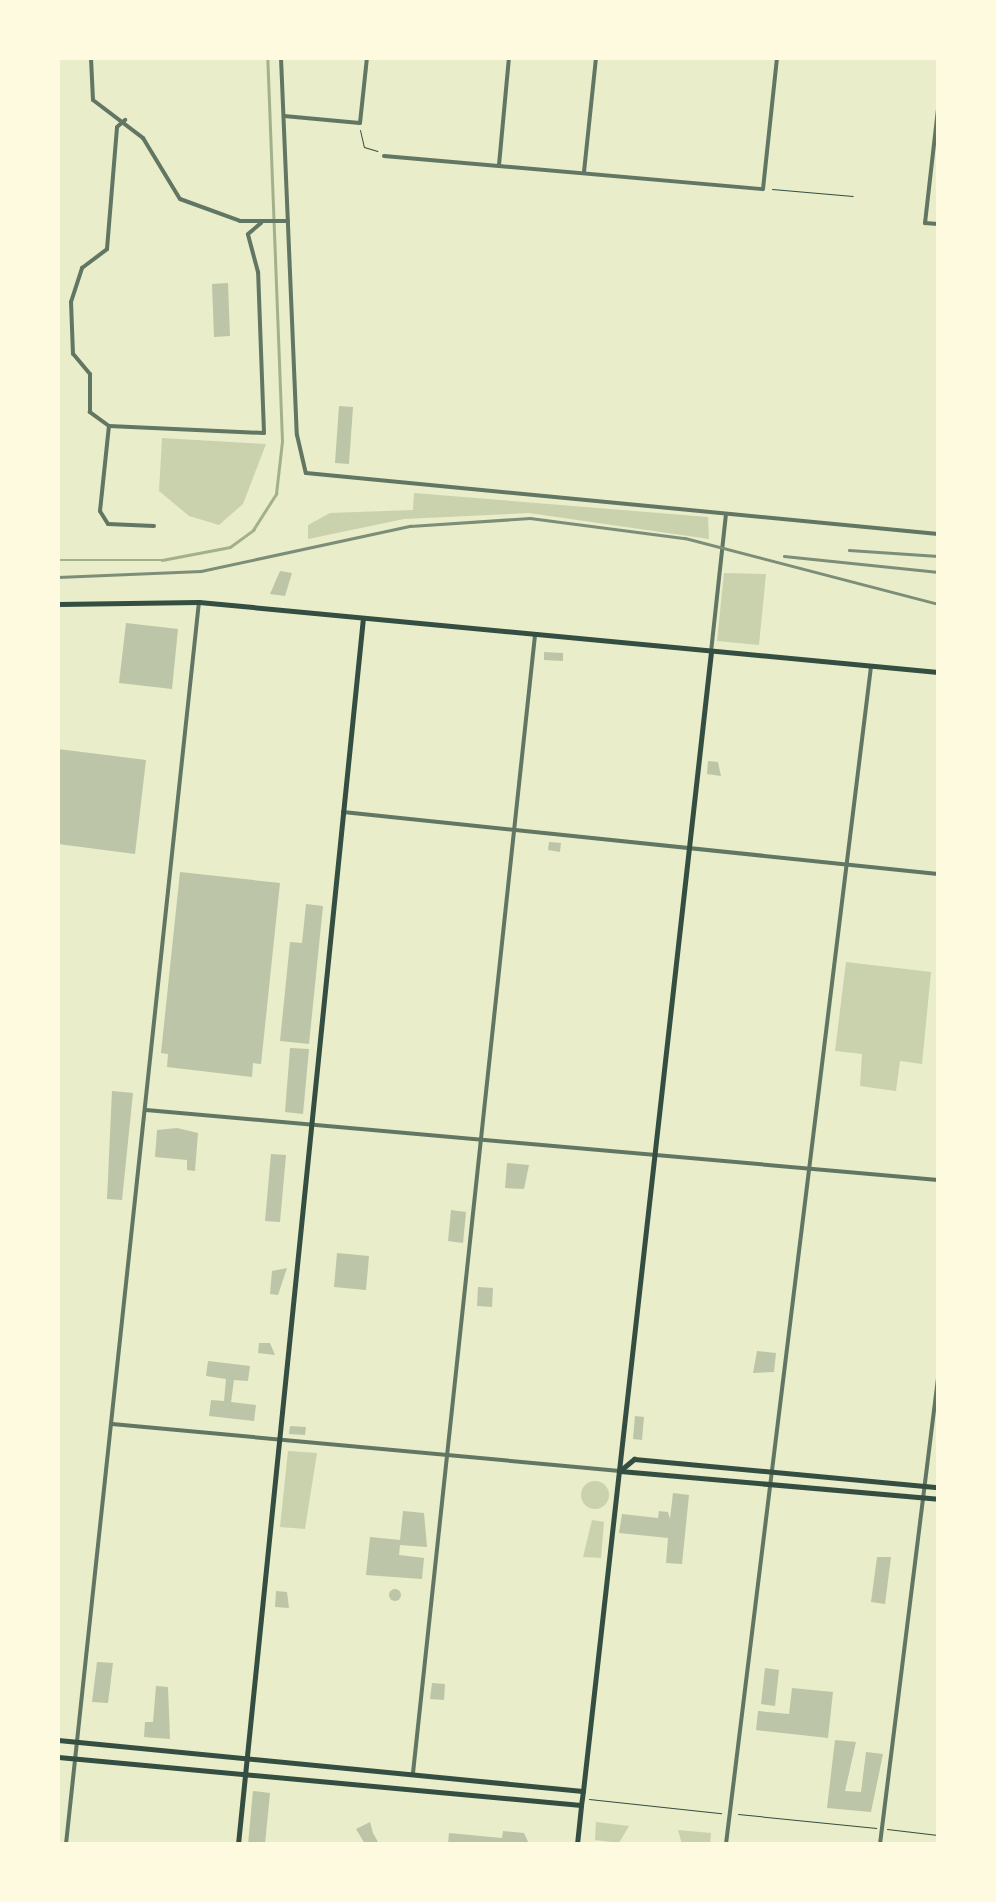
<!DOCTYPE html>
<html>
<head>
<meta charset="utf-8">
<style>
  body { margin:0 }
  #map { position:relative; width:996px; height:1902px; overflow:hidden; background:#e9edc9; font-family:Montserrat,sans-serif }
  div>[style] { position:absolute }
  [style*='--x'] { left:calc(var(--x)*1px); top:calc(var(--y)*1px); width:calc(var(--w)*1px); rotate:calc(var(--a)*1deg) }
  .green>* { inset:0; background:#cad2ad }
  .round { border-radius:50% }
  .stream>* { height:2.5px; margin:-1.25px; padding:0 1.25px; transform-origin:1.25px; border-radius:1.25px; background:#a3b18a }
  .building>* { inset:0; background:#bcc5a7 }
  .path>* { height:1px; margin:-0.5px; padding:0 0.5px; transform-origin:0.5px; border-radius:0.5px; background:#344e41 }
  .minor>* { height:4px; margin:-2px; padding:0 2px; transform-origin:2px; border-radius:2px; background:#617663 }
  .tertiary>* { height:4px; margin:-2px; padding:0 2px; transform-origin:2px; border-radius:2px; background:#617663 }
  .secondary>* { height:5px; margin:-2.5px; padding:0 2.5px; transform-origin:2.5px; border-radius:2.5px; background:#344e41 }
  .primary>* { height:5px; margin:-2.5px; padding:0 2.5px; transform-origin:2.5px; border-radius:2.5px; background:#344e41 }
  .rail>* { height:2.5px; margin:-1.25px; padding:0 1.25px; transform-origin:1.25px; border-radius:1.25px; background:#7c8e77 }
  span { translate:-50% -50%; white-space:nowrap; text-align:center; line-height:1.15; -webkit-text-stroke:8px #fefae0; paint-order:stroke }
  .frame { position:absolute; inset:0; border:60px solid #fefae0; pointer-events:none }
</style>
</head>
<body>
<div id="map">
  <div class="green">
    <i style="clip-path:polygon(162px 438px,266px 444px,243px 504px,219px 525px,189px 516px,159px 491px)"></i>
    <i style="clip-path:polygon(414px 493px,708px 517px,709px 539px,529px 513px,404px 519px,308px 539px,308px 525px,330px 513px,413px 510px)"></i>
    <i style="clip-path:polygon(724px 573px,766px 574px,759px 645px,717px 641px)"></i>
    <i style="clip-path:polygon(846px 962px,931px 972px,922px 1064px,900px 1061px,896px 1091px,860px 1086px,862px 1054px,835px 1051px)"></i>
    <i style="clip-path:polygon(288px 1451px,317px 1453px,305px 1529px,280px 1527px)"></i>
    <i class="round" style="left:581px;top:1481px;width:28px;height:28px"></i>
    <i style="clip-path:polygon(592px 1520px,604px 1522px,601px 1558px,583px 1557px)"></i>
    <i style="clip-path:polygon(596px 1822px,629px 1826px,619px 1843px,595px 1840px)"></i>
    <i style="clip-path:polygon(678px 1830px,711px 1833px,710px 1844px,682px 1844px)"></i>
  </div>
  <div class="stream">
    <i style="--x:58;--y:560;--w:104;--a:0"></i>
    <i style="--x:162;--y:560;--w:69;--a:-10.8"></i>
    <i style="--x:230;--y:547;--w:29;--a:-36"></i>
    <i style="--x:253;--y:530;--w:43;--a:-57.4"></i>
    <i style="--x:276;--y:494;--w:53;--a:-83.5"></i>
    <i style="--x:282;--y:441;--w:383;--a:-92.2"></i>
  </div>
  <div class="building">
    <i style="clip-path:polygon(228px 283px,230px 336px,214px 337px,212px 284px)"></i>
    <i style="clip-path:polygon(339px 406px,353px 407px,349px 464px,335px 463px)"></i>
    <i style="clip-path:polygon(280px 571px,292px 573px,285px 596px,270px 594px)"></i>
    <i style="clip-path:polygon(126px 623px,178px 629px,172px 689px,119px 683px)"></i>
    <i style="clip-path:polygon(544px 652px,563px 653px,563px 661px,544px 660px)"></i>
    <i style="clip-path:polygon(58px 749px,146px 760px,135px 854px,58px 844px)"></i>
    <i style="clip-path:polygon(708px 761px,718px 762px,721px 776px,707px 774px)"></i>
    <i style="clip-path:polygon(549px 842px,561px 843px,560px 852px,548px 850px)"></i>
    <i style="clip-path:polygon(180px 872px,280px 883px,261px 1064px,253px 1063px,252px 1077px,167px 1067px,168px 1054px,161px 1053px)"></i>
    <i style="clip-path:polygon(306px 904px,323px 906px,309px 1044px,280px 1041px,290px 942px,302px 943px)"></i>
    <i style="clip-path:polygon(290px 1048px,309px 1049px,303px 1114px,285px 1112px)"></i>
    <i style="clip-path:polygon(112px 1091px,133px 1093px,122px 1200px,107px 1199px)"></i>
    <i style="clip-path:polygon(177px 1128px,198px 1133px,195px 1171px,187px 1170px,187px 1160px,155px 1157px,157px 1130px)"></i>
    <i style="clip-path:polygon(271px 1154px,286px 1155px,280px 1222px,265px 1221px)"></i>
    <i style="clip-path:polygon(507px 1163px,529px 1165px,524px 1189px,505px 1188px)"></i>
    <i style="clip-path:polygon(451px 1210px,466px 1212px,463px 1243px,448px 1241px)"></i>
    <i style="clip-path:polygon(337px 1253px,369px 1256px,366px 1290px,334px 1287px)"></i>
    <i style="clip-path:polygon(287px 1268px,278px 1295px,270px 1294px,272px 1271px)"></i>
    <i style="clip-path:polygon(478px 1287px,493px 1288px,492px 1307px,477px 1306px)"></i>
    <i style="clip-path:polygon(259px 1343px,270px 1343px,275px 1355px,258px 1353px)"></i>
    <i style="clip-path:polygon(757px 1351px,776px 1353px,774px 1372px,753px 1373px)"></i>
    <i style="clip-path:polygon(208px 1361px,250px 1366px,248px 1381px,234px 1380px,231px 1402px,256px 1405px,254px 1421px,209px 1416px,211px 1400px,224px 1401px,226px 1379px,206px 1376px)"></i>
    <i style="clip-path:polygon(635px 1416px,644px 1417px,642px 1440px,633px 1439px)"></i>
    <i style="clip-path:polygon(290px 1426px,306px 1427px,305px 1435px,289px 1434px)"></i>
    <i style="clip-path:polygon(673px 1493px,689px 1495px,682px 1564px,666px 1563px,668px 1538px,619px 1533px,622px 1514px,658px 1518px,659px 1511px,668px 1512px,670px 1519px)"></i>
    <i style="clip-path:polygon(403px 1511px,424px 1513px,427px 1547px,400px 1545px,399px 1555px,424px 1558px,422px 1579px,366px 1575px,370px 1537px,400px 1540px)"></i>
    <i style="clip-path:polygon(877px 1557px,891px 1557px,885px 1604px,871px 1602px)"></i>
    <i class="round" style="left:389px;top:1589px;width:12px;height:12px"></i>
    <i style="clip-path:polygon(276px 1591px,287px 1592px,289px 1608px,275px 1607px)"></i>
    <i style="clip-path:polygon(97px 1662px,113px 1663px,108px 1703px,92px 1702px)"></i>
    <i style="clip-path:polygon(765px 1668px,779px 1670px,775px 1706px,761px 1704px)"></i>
    <i style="clip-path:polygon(432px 1683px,445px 1684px,444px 1700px,430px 1699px)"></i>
    <i style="clip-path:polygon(156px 1686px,168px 1687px,170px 1739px,144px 1737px,145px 1722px,153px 1722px)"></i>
    <i style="clip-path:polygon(792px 1688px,833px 1692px,828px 1738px,756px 1730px,758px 1711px,789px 1714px)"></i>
    <i style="clip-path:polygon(835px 1740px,856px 1742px,845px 1791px,861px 1792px,866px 1752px,883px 1754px,871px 1812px,827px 1808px)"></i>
    <i style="clip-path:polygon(253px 1791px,270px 1793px,265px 1844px,248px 1844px)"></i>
    <i style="clip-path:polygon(370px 1822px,373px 1833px,379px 1844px,365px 1844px,356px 1829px)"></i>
    <i style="clip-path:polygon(503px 1831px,524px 1833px,529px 1844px,448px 1844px,449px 1833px,502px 1838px)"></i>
  </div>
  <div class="path">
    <i style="--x:360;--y:130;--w:17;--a:77"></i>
    <i style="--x:364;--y:147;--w:14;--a:17"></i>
    <i style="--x:772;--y:189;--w:81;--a:4.9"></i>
    <i style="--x:589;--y:1799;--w:133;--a:6.1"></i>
    <i style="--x:738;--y:1814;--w:139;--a:5.8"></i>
    <i style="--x:887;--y:1829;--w:51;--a:6.7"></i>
  </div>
  <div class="minor">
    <i style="--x:91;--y:58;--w:42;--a:87.3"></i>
    <i style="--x:93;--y:100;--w:63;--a:37.2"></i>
    <i style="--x:143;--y:138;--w:71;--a:58.8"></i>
    <i style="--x:180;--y:199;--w:64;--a:20.1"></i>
    <i style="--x:240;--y:221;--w:48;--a:0"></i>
    <i style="--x:938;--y:109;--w:115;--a:96.5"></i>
    <i style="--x:925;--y:223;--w:13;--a:4"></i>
    <i style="--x:284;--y:116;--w:76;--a:5.3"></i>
    <i style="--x:360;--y:123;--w:65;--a:-83.9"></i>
    <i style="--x:384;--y:156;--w:380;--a:5"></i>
    <i style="--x:763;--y:189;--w:132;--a:-83.9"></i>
    <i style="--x:499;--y:165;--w:107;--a:-84.7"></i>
    <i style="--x:584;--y:172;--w:115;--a:-84"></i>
    <i style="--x:109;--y:426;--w:24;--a:-144"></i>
    <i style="--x:90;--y:412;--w:38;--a:-90"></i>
    <i style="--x:90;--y:374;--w:26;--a:-130"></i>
    <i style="--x:73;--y:354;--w:52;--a:-92.2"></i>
    <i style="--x:71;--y:302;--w:36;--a:-72"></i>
    <i style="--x:82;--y:268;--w:31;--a:-37"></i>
    <i style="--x:107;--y:249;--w:122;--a:-85.3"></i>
    <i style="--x:117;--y:127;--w:11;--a:-41"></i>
    <i style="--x:154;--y:526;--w:46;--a:-177.5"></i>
    <i style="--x:108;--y:524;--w:15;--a:-122"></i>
    <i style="--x:100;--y:511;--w:85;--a:-84"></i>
    <i style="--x:109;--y:426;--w:155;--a:2.6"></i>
    <i style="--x:264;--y:433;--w:161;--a:-92.1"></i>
    <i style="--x:258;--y:272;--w:39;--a:-105"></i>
    <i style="--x:248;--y:234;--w:17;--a:-40"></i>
    <i style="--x:343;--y:812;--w:598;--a:5.95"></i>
    <i style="--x:146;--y:1110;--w:795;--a:5.05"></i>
    <i style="--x:112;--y:1424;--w:510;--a:5.29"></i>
    <i style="--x:413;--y:1773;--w:1144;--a:-83.88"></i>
    <i style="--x:66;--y:1844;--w:1249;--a:-83.89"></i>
    <i style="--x:880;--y:1844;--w:469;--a:-82.9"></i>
  </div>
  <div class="tertiary">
    <i style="--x:281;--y:58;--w:377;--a:87.6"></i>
    <i style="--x:297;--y:435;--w:39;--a:77"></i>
    <i style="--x:306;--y:473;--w:635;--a:5.51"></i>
    <i style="--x:711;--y:652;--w:138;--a:-83.8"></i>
    <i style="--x:726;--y:1844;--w:1186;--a:-82.98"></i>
  </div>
  <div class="secondary">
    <i style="--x:58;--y:604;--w:141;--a:-0.8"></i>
    <i style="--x:199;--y:602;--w:742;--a:5.41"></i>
    <i style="--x:622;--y:1469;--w:16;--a:-40"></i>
    <i style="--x:634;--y:1459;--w:305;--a:5.3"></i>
    <i style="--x:620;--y:1471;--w:319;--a:5"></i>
    <i style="--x:583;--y:1791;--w:1146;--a:-83.59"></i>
    <i style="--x:238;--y:1844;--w:1232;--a:-84.18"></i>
    <i style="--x:577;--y:1844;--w:39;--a:-84"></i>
  </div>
  <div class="primary">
    <i style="--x:58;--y:1740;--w:527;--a:5.55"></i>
    <i style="--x:583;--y:1791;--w:14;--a:98"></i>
    <i style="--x:581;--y:1805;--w:525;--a:-174.76"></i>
  </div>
  <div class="rail">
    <i style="--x:849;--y:550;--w:89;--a:3.9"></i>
    <i style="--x:784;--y:556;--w:155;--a:5.9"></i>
    <i style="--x:58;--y:577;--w:143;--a:-2.4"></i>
    <i style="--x:201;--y:571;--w:214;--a:-12.2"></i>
    <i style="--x:410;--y:526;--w:120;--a:-3.8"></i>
    <i style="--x:530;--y:518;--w:156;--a:7.4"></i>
    <i style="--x:685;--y:538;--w:261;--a:14.6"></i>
  </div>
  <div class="frame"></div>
</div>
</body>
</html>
